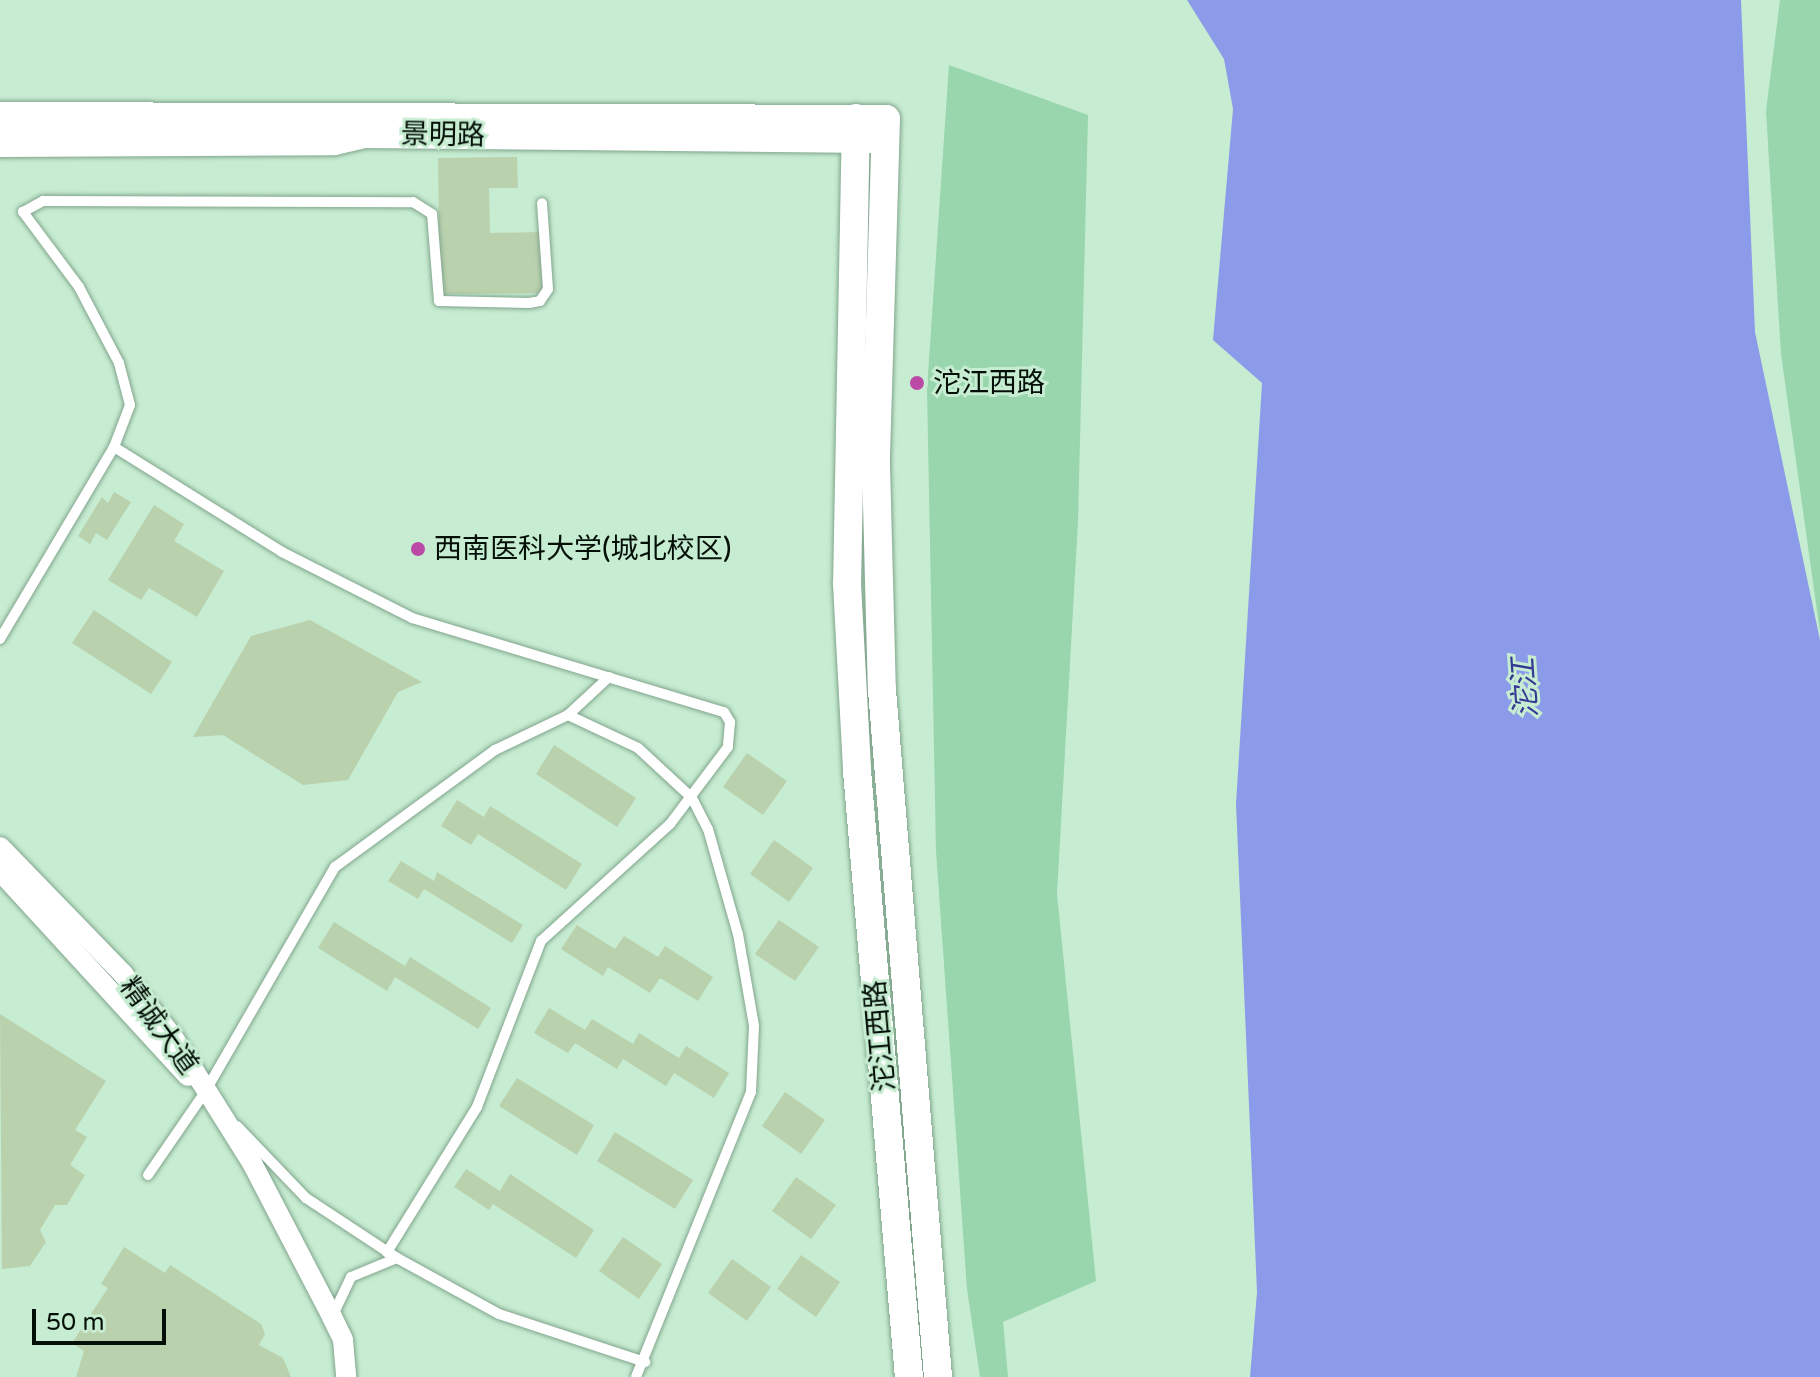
<!DOCTYPE html>
<html>
<head>
<meta charset="utf-8">
<style>
  body { margin:0 }
  #map { position:relative; width:1820px; height:1377px; overflow:hidden; background:#c6ecd1; font-family:"Varela Round","Noto Sans SC",sans-serif }
  div>[style] { position:absolute }
  [style*='--x'] { left:calc(var(--x)*1px); top:calc(var(--y)*1px); width:calc(var(--w)*1px); rotate:calc(var(--a)*1deg) }
  .green>* { inset:0; background:#99d5ad }
  .water>* { inset:0; background:#8c9be9 }
  .building>* { inset:0; background:#bad1ae }
  .roads { filter:drop-shadow(0 0 2px #81a58d) drop-shadow(0 0 2px #81a58d) }
  .lane>* { height:10px; margin:-5px; padding:0 5px; transform-origin:5px; border-radius:5px; background:#fff }
  .street>* { height:20px; margin:-10px; padding:0 10px; transform-origin:10px; border-radius:10px; background:#fff }
  .secondary>* { height:28px; margin:-14px; padding:0 14px; transform-origin:14px; border-radius:14px; background:#fff }
  .dots>* { width:22px; height:22px; translate:-50% -50%; box-sizing:border-box; border:4px solid #c6ecd1; border-radius:50% }
  span { translate:-50% -50%; white-space:nowrap; text-align:center; line-height:1.15; -webkit-text-stroke:6px #c6ecd1; paint-order:stroke }
  .street-label { font-size:28px; color:#040f07 }
  .poi-label { font-size:28px; color:#040f07 }
  .left { translate:0 -50%; text-align:left }
  .water-label { font-size:30px; color:#353a94; font-style:italic }
  .scale { position:absolute; left:32px; top:1309px; width:134px; height:36px; box-sizing:border-box; border:4px solid #040f07; border-top:0; padding-left:10px; font-size:24px; line-height:28px; white-space:nowrap; color:#040f07; -webkit-text-stroke:6px #c6ecd1; paint-order:stroke }
</style>
</head>
<body>
<div id="map">
  <div class="green">
    <i style="clip-path:polygon(1780px 0,1820px 0,1820px 632px,1781px 354px,1766px 111px)"></i>
    <i style="clip-path:polygon(949px 65px,1088px 115px,1078px 521px,1057px 894px,1096px 1281px,1003px 1322px,1008px 1377px,980px 1377px,967px 1289px,936px 851px,927px 389px)"></i>
  </div>
  <div class="water">
    <i style="clip-path:polygon(1187px 0,1741px 0,1755px 332px,1820px 640px,1820px 1377px,1250px 1377px,1257px 1292px,1236px 804px,1262px 383px,1213px 340px,1233px 109px,1224px 59px)"></i>
  </div>
  <div class="building">
    <i style="clip-path:polygon(517px 157px,518px 188px,489px 188px,490px 233px,541px 232px,542px 293px,440px 294px,438px 158px)"></i>
    <i style="clip-path:polygon(114px 492px,131px 502px,107px 540px,96px 533px,90px 544px,78px 536px,102px 497px,108px 503px)"></i>
    <i style="clip-path:polygon(154px 505px,184px 524px,174px 541px,224px 571px,197px 617px,149px 588px,141px 600px,108px 580px)"></i>
    <i style="clip-path:polygon(94px 610px,172px 662px,151px 694px,72px 643px)"></i>
    <i style="clip-path:polygon(310px 620px,422px 682px,398px 692px,348px 780px,303px 785px,223px 735px,193px 737px,251px 636px)"></i>
    <i style="clip-path:polygon(554px 745px,636px 798px,617px 827px,536px 774px)"></i>
    <i style="clip-path:polygon(747px 753px,787px 781px,763px 815px,723px 787px)"></i>
    <i style="clip-path:polygon(457px 800px,484px 817px,490px 806px,582px 864px,566px 890px,478px 834px,471px 845px,441px 826px)"></i>
    <i style="clip-path:polygon(774px 840px,813px 868px,789px 902px,750px 874px)"></i>
    <i style="clip-path:polygon(401px 861px,434px 881px,437px 872px,523px 925px,512px 943px,424px 889px,418px 899px,388px 881px)"></i>
    <i style="clip-path:polygon(779px 920px,819px 947px,795px 981px,755px 954px)"></i>
    <i style="clip-path:polygon(334px 922px,405px 966px,410px 957px,491px 1008px,478px 1029px,395px 977px,387px 991px,318px 948px)"></i>
    <i style="clip-path:polygon(577px 925px,615px 949px,624px 936px,658px 957px,665px 946px,713px 977px,698px 1001px,660px 978px,650px 993px,608px 967px,603px 976px,561px 949px)"></i>
    <i style="clip-path:polygon(549px 1008px,585px 1030px,592px 1019px,633px 1044px,639px 1033px,679px 1058px,686px 1046px,729px 1073px,714px 1098px,674px 1073px,666px 1086px,623px 1059px,617px 1069px,575px 1043px,568px 1053px,534px 1033px)"></i>
    <i style="clip-path:polygon(0 1014px,106px 1081px,75px 1130px,87px 1137px,70px 1165px,85px 1175px,67px 1205px,55px 1205px,40px 1230px,46px 1242px,30px 1266px,2px 1269px)"></i>
    <i style="clip-path:polygon(517px 1078px,594px 1125px,577px 1155px,499px 1106px)"></i>
    <i style="clip-path:polygon(785px 1092px,825px 1120px,801px 1154px,762px 1126px)"></i>
    <i style="clip-path:polygon(615px 1132px,693px 1180px,675px 1209px,597px 1161px)"></i>
    <i style="clip-path:polygon(466px 1169px,500px 1191px,510px 1174px,594px 1230px,576px 1258px,493px 1204px,489px 1210px,454px 1187px)"></i>
    <i style="clip-path:polygon(796px 1177px,836px 1205px,811px 1239px,772px 1211px)"></i>
    <i style="clip-path:polygon(623px 1237px,662px 1264px,639px 1299px,599px 1271px)"></i>
    <i style="clip-path:polygon(124px 1247px,165px 1273px,170px 1265px,261px 1324px,265px 1334px,259px 1345px,283px 1358px,291px 1377px,76px 1377px,84px 1351px,72px 1343px,108px 1288px,101px 1284px)"></i>
    <i style="clip-path:polygon(801px 1255px,840px 1282px,816px 1317px,777px 1289px)"></i>
    <i style="clip-path:polygon(732px 1259px,771px 1287px,747px 1321px,708px 1293px)"></i>
  </div>
  <div class="roads">
    <div class="lane">
      <i style="--x:114;--y:447;--w:198;--a:32"></i>
      <i style="--x:282;--y:552;--w:146;--a:26.9"></i>
      <i style="--x:412;--y:618;--w:326;--a:16.8"></i>
      <i style="--x:724;--y:712;--w:12;--a:59"></i>
      <i style="--x:730;--y:722;--w:25;--a:95"></i>
      <i style="--x:728;--y:747;--w:96;--a:127"></i>
      <i style="--x:670;--y:824;--w:174;--a:137.8"></i>
      <i style="--x:541;--y:941;--w:178;--a:111.1"></i>
      <i style="--x:477;--y:1107;--w:171;--a:121.8"></i>
      <i style="--x:0;--y:639;--w:223;--a:-59.3"></i>
      <i style="--x:114;--y:447;--w:45;--a:-69.1"></i>
      <i style="--x:130;--y:405;--w:43;--a:-104.7"></i>
      <i style="--x:119;--y:363;--w:86;--a:-117.8"></i>
      <i style="--x:79;--y:287;--w:94;--a:-126.7"></i>
      <i style="--x:23;--y:212;--w:23;--a:-29"></i>
      <i style="--x:43;--y:201;--w:370;--a:0.2"></i>
      <i style="--x:413;--y:202;--w:22;--a:32"></i>
      <i style="--x:432;--y:214;--w:87;--a:85.4"></i>
      <i style="--x:439;--y:301;--w:90;--a:1.3"></i>
      <i style="--x:529;--y:303;--w:11;--a:-10"></i>
      <i style="--x:540;--y:301;--w:14;--a:-56"></i>
      <i style="--x:548;--y:289;--w:86;--a:-94"></i>
      <i style="--x:568;--y:715;--w:77;--a:25.2"></i>
      <i style="--x:638;--y:748;--w:74;--a:42.8"></i>
      <i style="--x:692;--y:798;--w:35;--a:63"></i>
      <i style="--x:708;--y:829;--w:109;--a:74.1"></i>
      <i style="--x:738;--y:934;--w:93;--a:80.1"></i>
      <i style="--x:754;--y:1026;--w:66;--a:92.6"></i>
      <i style="--x:751;--y:1092;--w:307;--a:112"></i>
      <i style="--x:237;--y:1126;--w:100;--a:46.2"></i>
      <i style="--x:306;--y:1198;--w:109;--a:33.4"></i>
      <i style="--x:397;--y:1258;--w:116;--a:28.8"></i>
      <i style="--x:499;--y:1314;--w:154;--a:18.2"></i>
      <i style="--x:148;--y:1175;--w:101;--a:-55.5"></i>
      <i style="--x:205;--y:1092;--w:260;--a:-60"></i>
      <i style="--x:335;--y:867;--w:198;--a:-36.2"></i>
      <i style="--x:495;--y:750;--w:81;--a:-25.6"></i>
      <i style="--x:568;--y:715;--w:56;--a:-42.8"></i>
      <i style="--x:333;--y:1315;--w:42;--a:-64.7"></i>
      <i style="--x:351;--y:1277;--w:50;--a:-22.4"></i>
    </div>
    <div class="street">
      <i style="--x:0;--y:847;--w:177;--a:45.9"></i>
      <i style="--x:123;--y:974;--w:80;--a:51.6"></i>
      <i style="--x:173;--y:1037;--w:149;--a:57.9"></i>
      <i style="--x:252;--y:1163;--w:174;--a:62.5"></i>
      <i style="--x:332;--y:1317;--w:25;--a:64"></i>
      <i style="--x:343;--y:1340;--w:37;--a:85"></i>
      <i style="--x:0;--y:871;--w:278;--a:47.5"></i>
    </div>
    <div class="secondary">
      <i style="--x:0;--y:116;--w:886;--a:0.19"></i>
      <i style="--x:886;--y:119;--w:347;--a:91.7"></i>
      <i style="--x:876;--y:466;--w:224;--a:88.5"></i>
      <i style="--x:882;--y:690;--w:689;--a:85.34"></i>
      <i style="--x:856;--y:118;--w:466;--a:91.1"></i>
      <i style="--x:847;--y:584;--w:187;--a:86.9"></i>
      <i style="--x:857;--y:771;--w:608;--a:85.1"></i>
      <i style="--x:0;--y:143;--w:334;--a:-0.3"></i>
      <i style="--x:334;--y:141;--w:32;--a:-13"></i>
      <i style="--x:365;--y:134;--w:509;--a:0.56"></i>
    </div>
  </div>
  <div class="dots">
    <i style="left:917px;top:383px;background:#ba4aa6"></i>
    <i style="left:418px;top:549px;background:#ba4aa6"></i>
  </div>
  <div class="street-label">
    <span style="left:443px;top:135px;rotate:1deg">景明路</span>
    <span style="left:159px;top:1026px;rotate:54deg">精诚大道</span>
    <span style="left:880px;top:1036px;rotate:-95deg">沱江西路</span>
  </div>
  <div class="poi-label">
    <span class="left" style="left:933px;top:383px">沱江西路</span>
    <span class="left" style="left:434px;top:549px">西南医科大学(城北校区)</span>
  </div>
  <div class="water-label">
    <span style="left:1526px;top:688px;rotate:-94deg">沱江</span>
  </div>
  <div class="scale">50 m</div>
</div>
</body>
</html>
